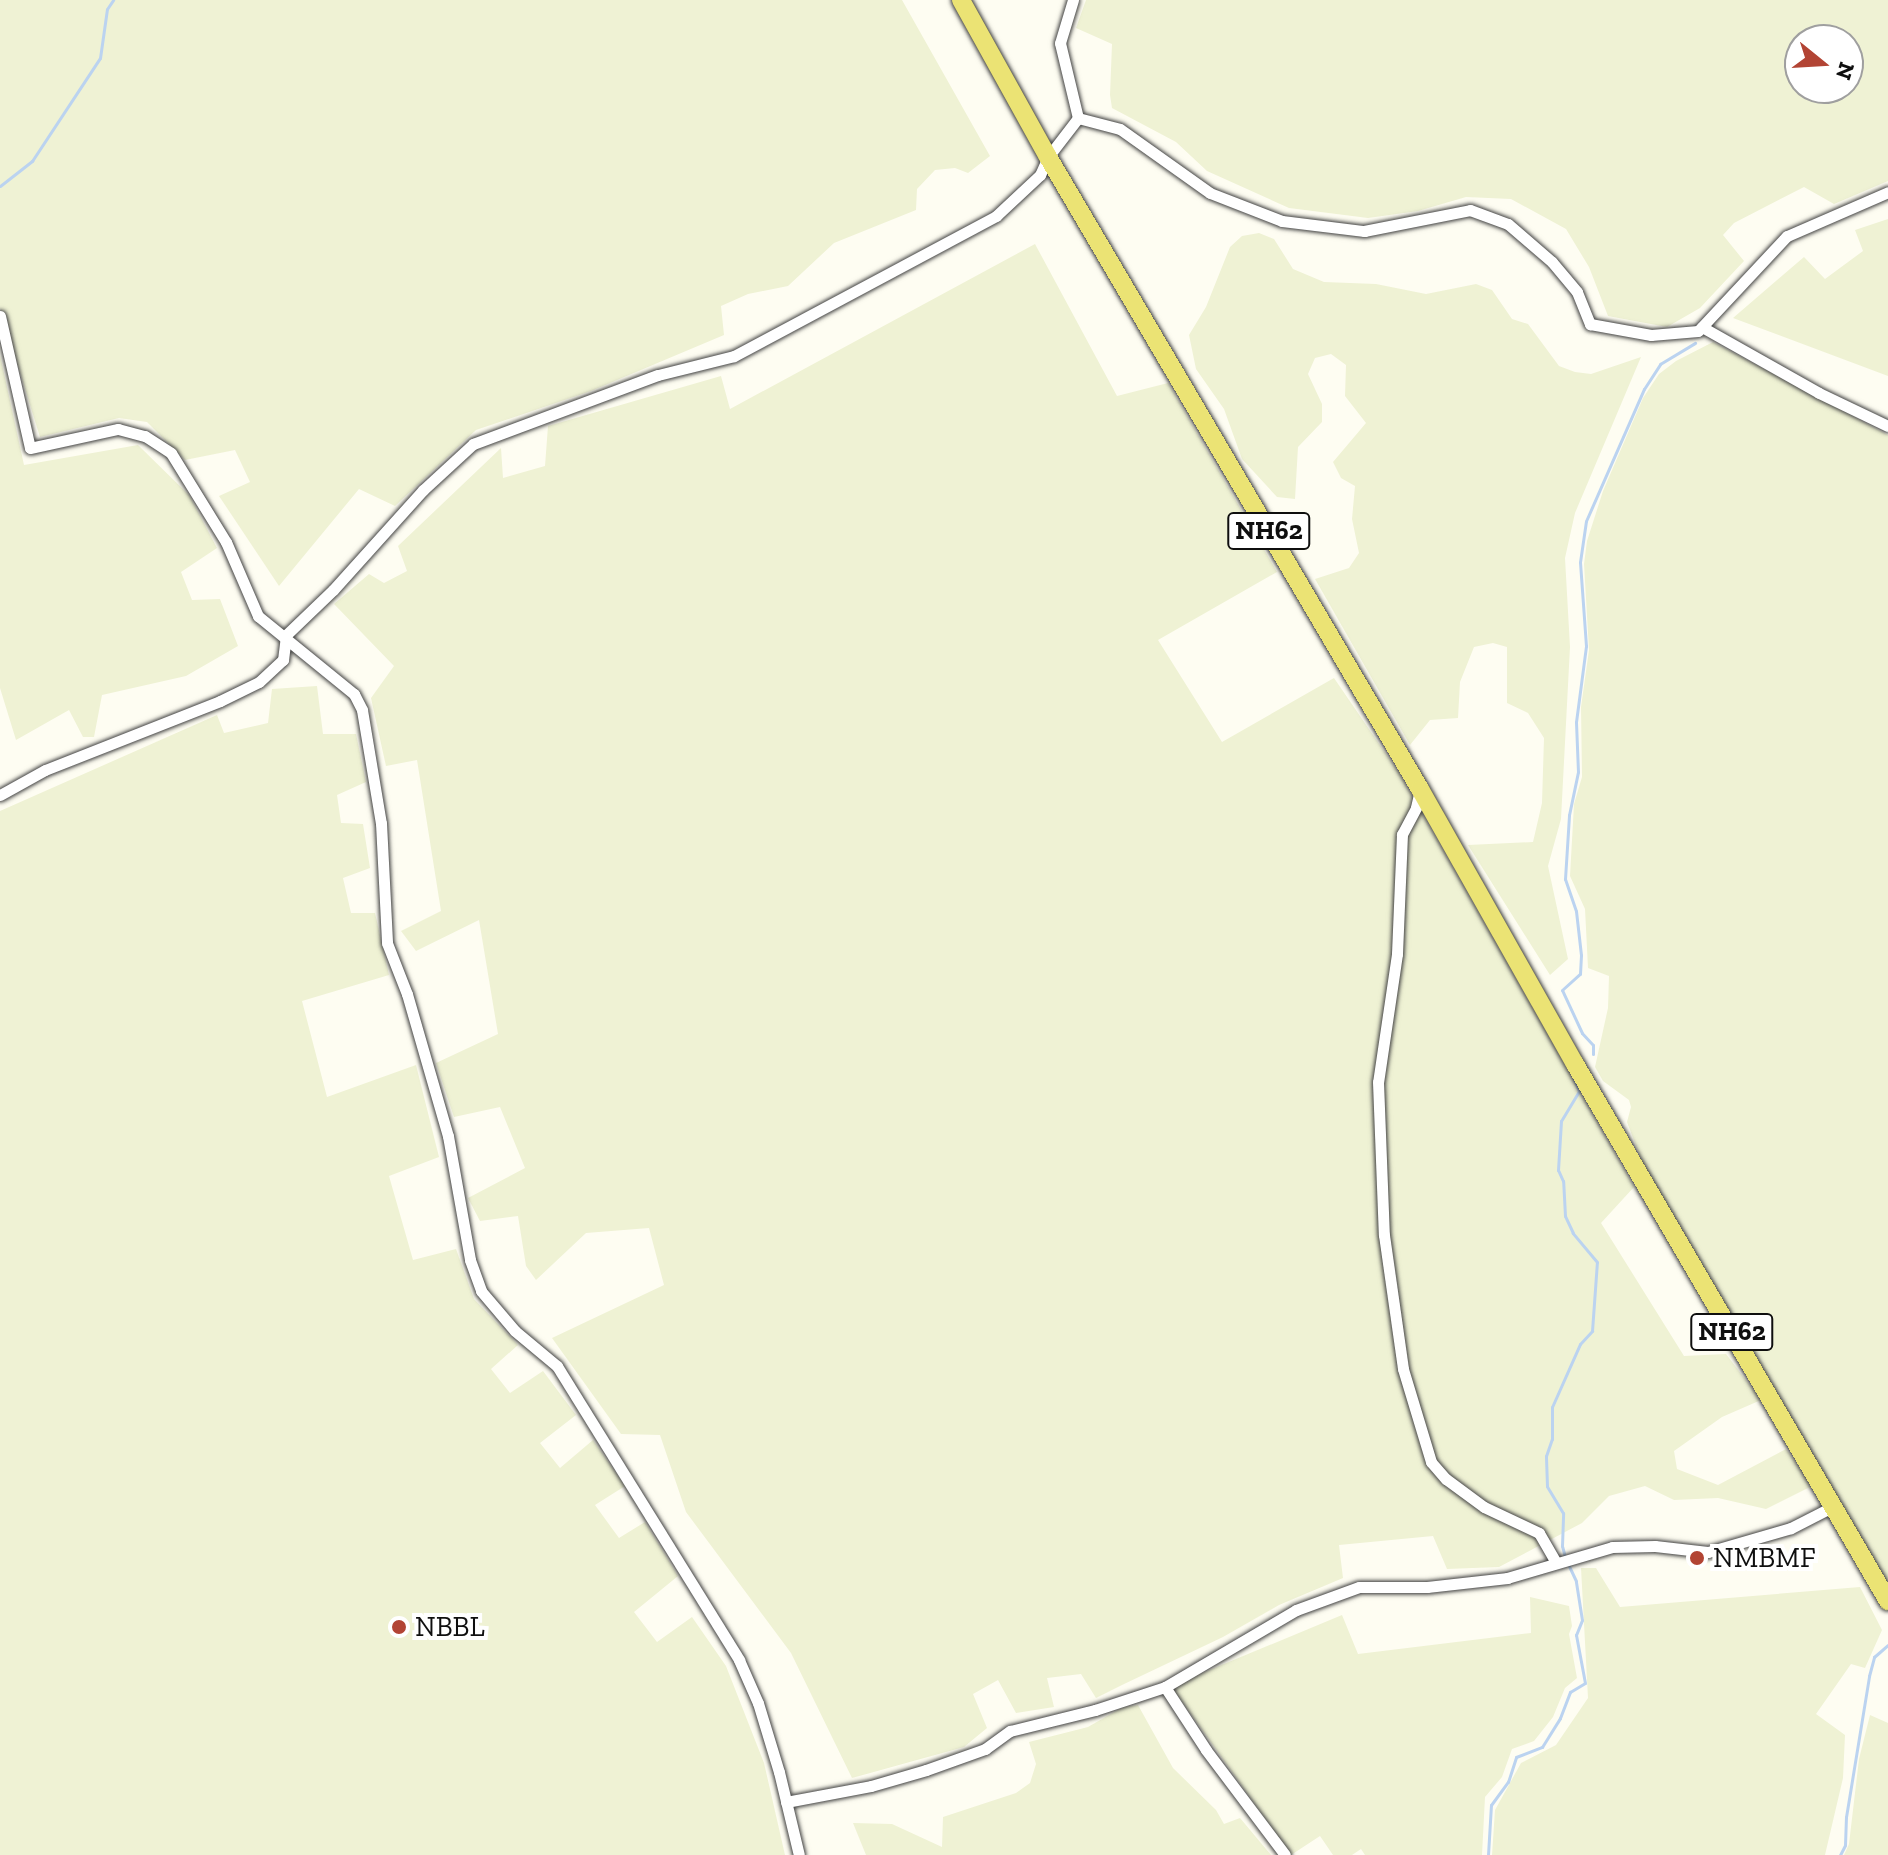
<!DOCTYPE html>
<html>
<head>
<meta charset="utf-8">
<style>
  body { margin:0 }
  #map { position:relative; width:1888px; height:1855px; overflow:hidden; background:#fefdf2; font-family:"Zilla Slab",serif }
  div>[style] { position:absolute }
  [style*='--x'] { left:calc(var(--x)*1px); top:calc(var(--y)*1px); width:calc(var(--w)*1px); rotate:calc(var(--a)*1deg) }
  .farmland>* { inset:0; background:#eff2d4 }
  .stream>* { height:3px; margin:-1.5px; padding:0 1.5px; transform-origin:1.5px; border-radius:1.5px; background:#bbd3f0 }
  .roads { filter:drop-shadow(0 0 2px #424242) drop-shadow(0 0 2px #424242) }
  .street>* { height:11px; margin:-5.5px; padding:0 5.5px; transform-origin:5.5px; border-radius:5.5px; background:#fff }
  .primary>* { height:18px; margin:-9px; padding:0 9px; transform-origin:9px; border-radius:9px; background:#ebe374 }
  .dots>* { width:22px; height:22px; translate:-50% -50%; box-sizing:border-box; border:4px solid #fff; border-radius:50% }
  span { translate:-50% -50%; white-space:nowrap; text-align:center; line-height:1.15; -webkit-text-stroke:8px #fff; paint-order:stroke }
  .shield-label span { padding:2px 6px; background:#fff; border:2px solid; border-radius:6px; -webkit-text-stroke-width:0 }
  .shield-label { font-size:26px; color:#0f0f0f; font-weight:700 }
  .poi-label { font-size:28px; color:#0f0f0f }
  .left { translate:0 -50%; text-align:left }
  .north { position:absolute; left:1784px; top:24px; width:80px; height:80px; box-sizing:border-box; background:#fff; border:2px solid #9f9f9f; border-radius:50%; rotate:108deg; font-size:22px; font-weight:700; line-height:32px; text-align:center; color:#0f0f0f }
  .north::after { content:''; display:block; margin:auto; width:28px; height:36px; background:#b24434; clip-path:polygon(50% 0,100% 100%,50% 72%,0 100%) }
</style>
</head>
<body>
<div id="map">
  <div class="farmland">
    <i style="clip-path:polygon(0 0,902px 0,990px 156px,968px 173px,955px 168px,935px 170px,917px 189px,916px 210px,834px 243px,788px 286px,748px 294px,721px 306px,724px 335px,591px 391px,476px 430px,395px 506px,359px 489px,279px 586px,219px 496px,250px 482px,235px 450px,185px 460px,147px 422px,119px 418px,40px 437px,0 308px)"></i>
    <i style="clip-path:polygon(evenodd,1086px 0,1888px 0,1888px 181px,1834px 204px,1804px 187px,1734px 223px,1723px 235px,1744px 261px,1700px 308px,1667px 327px,1608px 316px,1589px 267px,1566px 229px,1511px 199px,1466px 197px,1418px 211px,1368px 218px,1289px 208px,1207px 171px,1176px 142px,1112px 108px,1110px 95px,1112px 44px,1076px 28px,1086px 0,1800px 40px,1848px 40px,1848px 88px,1800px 88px,1800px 40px)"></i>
    <i style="clip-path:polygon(1888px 219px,1888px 376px,1733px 318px,1804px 257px,1825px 279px,1863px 251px,1855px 230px)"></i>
    <i style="clip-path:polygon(1259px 233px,1274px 239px,1293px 269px,1324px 282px,1376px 284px,1426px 294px,1476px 284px,1492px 290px,1512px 319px,1528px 324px,1559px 366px,1575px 372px,1591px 374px,1641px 357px,1575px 513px,1565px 558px,1570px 647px,1561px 819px,1548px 866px,1568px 959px,1550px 975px,1468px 845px,1533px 842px,1542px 803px,1544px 738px,1528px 713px,1507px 703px,1507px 647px,1493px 643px,1474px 647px,1460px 682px,1458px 718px,1430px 720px,1410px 745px,1315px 579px,1349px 568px,1359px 553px,1352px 519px,1355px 486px,1341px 478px,1333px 462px,1366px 423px,1345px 396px,1346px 365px,1331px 354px,1315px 358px,1308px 374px,1322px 404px,1322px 422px,1298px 447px,1295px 499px,1277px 497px,1242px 459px,1224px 409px,1196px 369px,1189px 335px,1206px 307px,1230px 247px,1242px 236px)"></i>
    <i style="clip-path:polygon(1035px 244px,1117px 396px,1168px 383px,1277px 572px,1158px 640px,1222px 742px,1334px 678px,1399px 773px,1634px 1187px,1601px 1223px,1684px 1356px,1726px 1354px,1761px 1400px,1722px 1417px,1674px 1451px,1677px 1469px,1718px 1485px,1786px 1449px,1812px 1486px,1766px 1509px,1718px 1498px,1674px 1500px,1645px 1486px,1609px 1496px,1582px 1523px,1499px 1567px,1447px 1569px,1433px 1536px,1339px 1545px,1343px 1578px,1279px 1605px,1223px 1637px,1122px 1685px,1096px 1698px,1081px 1674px,1047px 1678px,1054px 1707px,1016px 1713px,998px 1680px,973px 1694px,987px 1728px,964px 1747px,852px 1778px,791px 1653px,686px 1512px,660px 1435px,621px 1434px,552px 1338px,664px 1285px,649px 1228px,586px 1233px,536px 1280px,526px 1266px,518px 1216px,480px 1221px,468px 1198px,525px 1168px,500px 1107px,454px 1117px,436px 1063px,498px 1034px,479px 920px,416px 951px,401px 931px,441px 911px,417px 760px,386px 766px,371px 698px,394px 666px,334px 604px,369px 574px,384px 583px,407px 571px,398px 546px,501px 448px,503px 478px,545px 466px,548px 426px,721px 376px,730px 409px)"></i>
    <i style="clip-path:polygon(1713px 342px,1888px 435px,1888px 1586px,1648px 1177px,1627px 1122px,1631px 1107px,1629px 1100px,1603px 1081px,1595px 1067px,1608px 1008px,1609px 976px,1588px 968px,1585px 909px,1570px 876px,1574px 804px,1582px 777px,1581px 707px,1589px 650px,1584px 564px,1587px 541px,1603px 491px,1643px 398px,1659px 374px,1676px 361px)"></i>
    <i style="clip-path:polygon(0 355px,24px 465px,138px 445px,189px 495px,217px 548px,181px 572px,192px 600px,220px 599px,238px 646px,186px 676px,102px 695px,94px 737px,83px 737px,69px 710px,16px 740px,0 688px)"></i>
    <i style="clip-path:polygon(317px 686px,323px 734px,356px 734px,366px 782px,337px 795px,341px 823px,363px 824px,370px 868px,343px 878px,351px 913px,375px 913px,389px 975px,302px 1001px,327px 1097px,416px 1065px,439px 1157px,389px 1176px,413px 1260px,456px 1249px,474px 1299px,518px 1345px,491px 1369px,510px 1393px,543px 1371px,576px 1415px,540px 1443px,560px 1468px,593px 1440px,625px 1486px,595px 1505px,619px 1538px,645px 1522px,678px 1576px,634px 1612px,657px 1642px,692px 1617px,726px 1666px,764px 1763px,785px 1855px,0 1855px,0 811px,217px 715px,224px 733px,268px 723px,272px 689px)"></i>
    <i style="clip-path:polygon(1581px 1568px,1596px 1568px,1620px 1607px,1860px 1587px,1882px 1630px,1865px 1668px,1851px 1664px,1816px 1714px,1845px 1735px,1843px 1778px,1825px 1855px,1492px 1855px,1495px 1810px,1521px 1763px,1556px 1745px,1588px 1698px)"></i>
    <i style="clip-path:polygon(1530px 1597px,1569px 1606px,1572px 1626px,1569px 1634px,1577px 1678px,1565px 1688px,1553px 1717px,1534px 1741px,1512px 1749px,1502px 1777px,1485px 1797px,1482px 1855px,1365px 1855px,1361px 1849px,1352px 1855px,1333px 1855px,1320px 1836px,1291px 1855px,1171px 1686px,1342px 1615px,1358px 1654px,1531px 1633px)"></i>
    <i style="clip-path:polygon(1138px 1705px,1173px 1768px,1216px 1810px,1224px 1824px,1240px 1818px,1271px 1855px,866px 1855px,853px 1823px,892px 1824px,942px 1847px,943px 1817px,1016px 1793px,1030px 1783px,1036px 1764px,1029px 1742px,1088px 1727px,1123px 1707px)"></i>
    <i style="clip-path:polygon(1870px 1715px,1888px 1723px,1888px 1855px,1844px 1855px,1849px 1844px,1859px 1759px)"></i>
  </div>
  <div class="stream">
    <i style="--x:0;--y:186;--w:41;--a:-38"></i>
    <i style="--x:32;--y:161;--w:123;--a:-56.6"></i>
    <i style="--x:100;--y:58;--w:49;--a:-81.9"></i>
    <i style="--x:107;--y:9;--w:11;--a:-56"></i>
    <i style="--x:1593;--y:1054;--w:9;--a:-90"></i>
    <i style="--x:1593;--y:1045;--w:16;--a:-133"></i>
    <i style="--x:1582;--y:1033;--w:47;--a:-114.9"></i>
    <i style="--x:1562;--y:990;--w:24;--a:-42"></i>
    <i style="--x:1580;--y:974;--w:19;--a:-87"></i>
    <i style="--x:1581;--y:955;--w:44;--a:-96.5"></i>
    <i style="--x:1576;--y:911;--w:34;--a:-109"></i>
    <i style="--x:1565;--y:879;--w:64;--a:-86.4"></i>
    <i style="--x:1569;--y:815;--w:44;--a:-78.2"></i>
    <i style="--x:1578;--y:772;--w:50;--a:-92.3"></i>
    <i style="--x:1576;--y:722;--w:77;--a:-82.5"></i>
    <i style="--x:1586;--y:646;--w:84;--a:-94.1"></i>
    <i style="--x:1580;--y:562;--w:41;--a:-81.7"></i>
    <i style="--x:1586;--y:521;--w:144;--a:-66.3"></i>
    <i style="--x:1644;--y:389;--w:30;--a:-57"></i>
    <i style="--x:1660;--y:364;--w:41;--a:-31"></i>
    <i style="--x:1565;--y:1557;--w:11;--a:-105"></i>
    <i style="--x:1562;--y:1546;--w:33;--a:-88"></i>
    <i style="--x:1563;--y:1513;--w:31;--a:-121"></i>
    <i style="--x:1547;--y:1486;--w:30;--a:-92"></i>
    <i style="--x:1546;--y:1456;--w:18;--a:-71"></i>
    <i style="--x:1552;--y:1439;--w:32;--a:-90"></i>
    <i style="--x:1552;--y:1407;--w:69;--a:-66"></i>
    <i style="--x:1580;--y:1344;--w:18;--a:-47"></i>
    <i style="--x:1592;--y:1331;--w:69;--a:-85.9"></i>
    <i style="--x:1597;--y:1262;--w:38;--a:-130"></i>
    <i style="--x:1573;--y:1233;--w:19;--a:-115"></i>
    <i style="--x:1565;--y:1216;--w:35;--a:-93"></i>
    <i style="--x:1563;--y:1181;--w:12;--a:-114"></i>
    <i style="--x:1558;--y:1170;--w:49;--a:-86.5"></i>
    <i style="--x:1561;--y:1121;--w:35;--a:-59"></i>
    <i style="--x:1579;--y:1091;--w:23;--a:-113"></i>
    <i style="--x:1488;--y:1855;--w:50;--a:-86.6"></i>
    <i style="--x:1491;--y:1805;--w:29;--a:-54"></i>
    <i style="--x:1508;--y:1782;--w:26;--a:-72"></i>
    <i style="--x:1516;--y:1757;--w:28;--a:-21"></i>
    <i style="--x:1542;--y:1747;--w:34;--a:-58"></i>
    <i style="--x:1560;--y:1718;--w:28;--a:-69"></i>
    <i style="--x:1570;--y:1692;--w:17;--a:-31"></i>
    <i style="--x:1585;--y:1683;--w:49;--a:-100.6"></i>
    <i style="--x:1576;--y:1635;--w:16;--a:-68"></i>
    <i style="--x:1582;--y:1620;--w:39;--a:-99"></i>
    <i style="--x:1576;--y:1581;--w:19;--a:-115"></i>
    <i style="--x:1840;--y:1855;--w:11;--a:-63"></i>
    <i style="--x:1845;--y:1845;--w:28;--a:-88"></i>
    <i style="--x:1846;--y:1817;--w:143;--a:-80.7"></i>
    <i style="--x:1869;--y:1676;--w:20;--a:-75"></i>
    <i style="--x:1874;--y:1657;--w:18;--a:-41"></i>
  </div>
  <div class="roads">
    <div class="street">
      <i style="--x:1078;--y:118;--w:43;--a:14.7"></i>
      <i style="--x:1120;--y:129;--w:110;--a:35.4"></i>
      <i style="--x:1210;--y:193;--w:77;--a:21.3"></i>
      <i style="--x:1282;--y:221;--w:83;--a:7"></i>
      <i style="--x:1364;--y:231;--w:108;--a:-11.2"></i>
      <i style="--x:1470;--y:210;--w:40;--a:20.2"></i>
      <i style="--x:1508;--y:224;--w:58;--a:40.8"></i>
      <i style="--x:1552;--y:262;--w:39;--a:50"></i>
      <i style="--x:1577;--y:292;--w:35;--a:68"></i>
      <i style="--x:1590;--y:324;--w:62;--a:10.2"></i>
      <i style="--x:1651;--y:335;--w:47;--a:-4.9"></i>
      <i style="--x:1698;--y:331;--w:130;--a:-46.9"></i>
      <i style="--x:1787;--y:236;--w:110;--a:-23.5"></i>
      <i style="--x:0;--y:316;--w:135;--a:77.2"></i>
      <i style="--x:30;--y:448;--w:90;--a:-12.2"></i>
      <i style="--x:118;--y:429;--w:28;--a:15"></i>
      <i style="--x:145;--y:436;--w:31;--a:33"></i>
      <i style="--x:171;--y:453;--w:105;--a:58.3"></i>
      <i style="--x:226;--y:542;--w:81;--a:66.6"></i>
      <i style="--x:258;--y:616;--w:124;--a:39.1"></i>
      <i style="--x:354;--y:694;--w:18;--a:63"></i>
      <i style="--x:362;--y:710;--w:115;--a:80.5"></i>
      <i style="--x:381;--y:823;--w:120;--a:87.1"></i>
      <i style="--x:387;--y:943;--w:55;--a:68.6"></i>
      <i style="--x:407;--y:994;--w:148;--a:73.9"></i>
      <i style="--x:448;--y:1136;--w:126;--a:79.9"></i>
      <i style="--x:470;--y:1260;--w:33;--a:70"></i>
      <i style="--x:481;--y:1291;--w:52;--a:49.6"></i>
      <i style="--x:515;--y:1331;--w:55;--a:39.8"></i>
      <i style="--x:557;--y:1366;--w:346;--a:58.2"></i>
      <i style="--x:739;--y:1660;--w:47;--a:66.2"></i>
      <i style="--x:758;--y:1703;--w:72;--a:73.1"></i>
      <i style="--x:779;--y:1772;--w:85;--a:76.5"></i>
      <i style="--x:1702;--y:327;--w:134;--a:29.4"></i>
      <i style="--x:1819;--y:393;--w:76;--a:25.6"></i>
      <i style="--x:1420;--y:790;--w:18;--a:103"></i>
      <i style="--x:1416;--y:808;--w:30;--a:118"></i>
      <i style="--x:1402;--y:834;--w:120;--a:92.4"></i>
      <i style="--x:1397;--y:954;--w:129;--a:98.4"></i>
      <i style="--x:1378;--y:1082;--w:153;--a:87.8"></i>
      <i style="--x:1384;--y:1235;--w:135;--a:81.9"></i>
      <i style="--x:1403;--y:1369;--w:97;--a:73.2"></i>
      <i style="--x:1431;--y:1462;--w:23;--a:49"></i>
      <i style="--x:1446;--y:1479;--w:47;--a:36.4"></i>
      <i style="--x:1484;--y:1507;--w:61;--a:25.3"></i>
      <i style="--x:1539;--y:1533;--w:34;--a:60"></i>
      <i style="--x:0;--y:795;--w:51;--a:-29.1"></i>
      <i style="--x:45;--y:770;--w:188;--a:-21.5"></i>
      <i style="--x:220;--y:701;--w:43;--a:-26"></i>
      <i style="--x:259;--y:682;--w:33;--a:-43"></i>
      <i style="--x:283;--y:660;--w:25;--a:-83"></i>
      <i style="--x:286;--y:635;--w:65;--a:-43.8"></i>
      <i style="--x:333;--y:590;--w:135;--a:-48"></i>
      <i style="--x:423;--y:490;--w:68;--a:-42.6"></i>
      <i style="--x:473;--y:444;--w:197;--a:-20.5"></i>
      <i style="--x:658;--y:375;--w:78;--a:-14"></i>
      <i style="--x:734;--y:356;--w:297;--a:-28.1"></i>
      <i style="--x:996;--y:216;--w:60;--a:-43"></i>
      <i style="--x:1040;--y:175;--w:20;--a:-66"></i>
      <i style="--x:1048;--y:157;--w:49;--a:-52.4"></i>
      <i style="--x:1078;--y:118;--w:77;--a:-103.5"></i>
      <i style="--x:1060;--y:43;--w:45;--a:-73.2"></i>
      <i style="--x:1165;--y:1687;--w:75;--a:56.9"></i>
      <i style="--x:1206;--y:1750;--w:131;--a:53"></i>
      <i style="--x:786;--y:1802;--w:86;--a:-10.7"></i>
      <i style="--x:871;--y:1786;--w:57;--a:-16.2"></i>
      <i style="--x:926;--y:1770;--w:63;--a:-19.6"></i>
      <i style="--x:985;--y:1749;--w:31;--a:-36"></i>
      <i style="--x:1010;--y:1731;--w:88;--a:-13.9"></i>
      <i style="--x:1095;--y:1710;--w:74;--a:-18.2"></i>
      <i style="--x:1165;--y:1687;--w:152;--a:-30.4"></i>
      <i style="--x:1296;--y:1610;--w:67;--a:-20.1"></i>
      <i style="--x:1359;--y:1587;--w:68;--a:0"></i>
      <i style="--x:1427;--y:1587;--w:81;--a:-6.4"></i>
      <i style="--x:1507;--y:1578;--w:109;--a:-16.4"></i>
      <i style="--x:1612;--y:1547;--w:43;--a:-1.3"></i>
      <i style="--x:1655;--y:1546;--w:53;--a:6.5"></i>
      <i style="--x:1708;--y:1552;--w:86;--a:-16.1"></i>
      <i style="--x:1791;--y:1528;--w:48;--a:-27.1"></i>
    </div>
    <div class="primary">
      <i style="--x:961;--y:0;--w:179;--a:61"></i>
      <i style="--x:1048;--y:157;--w:733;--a:59.52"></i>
      <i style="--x:1420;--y:789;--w:316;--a:60.6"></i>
      <i style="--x:1575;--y:1064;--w:622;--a:59.76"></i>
    </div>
  </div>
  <div class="dots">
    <i style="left:1697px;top:1558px;background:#b24434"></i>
    <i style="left:399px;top:1627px;background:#b24434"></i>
  </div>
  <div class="shield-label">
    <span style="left:1269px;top:531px">NH62</span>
    <span style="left:1732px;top:1332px">NH62</span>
  </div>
  <div class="poi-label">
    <span class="left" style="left:1713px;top:1558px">NMBMF</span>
    <span class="left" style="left:415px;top:1627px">NBBL</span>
  </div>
  <div class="north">N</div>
</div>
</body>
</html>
